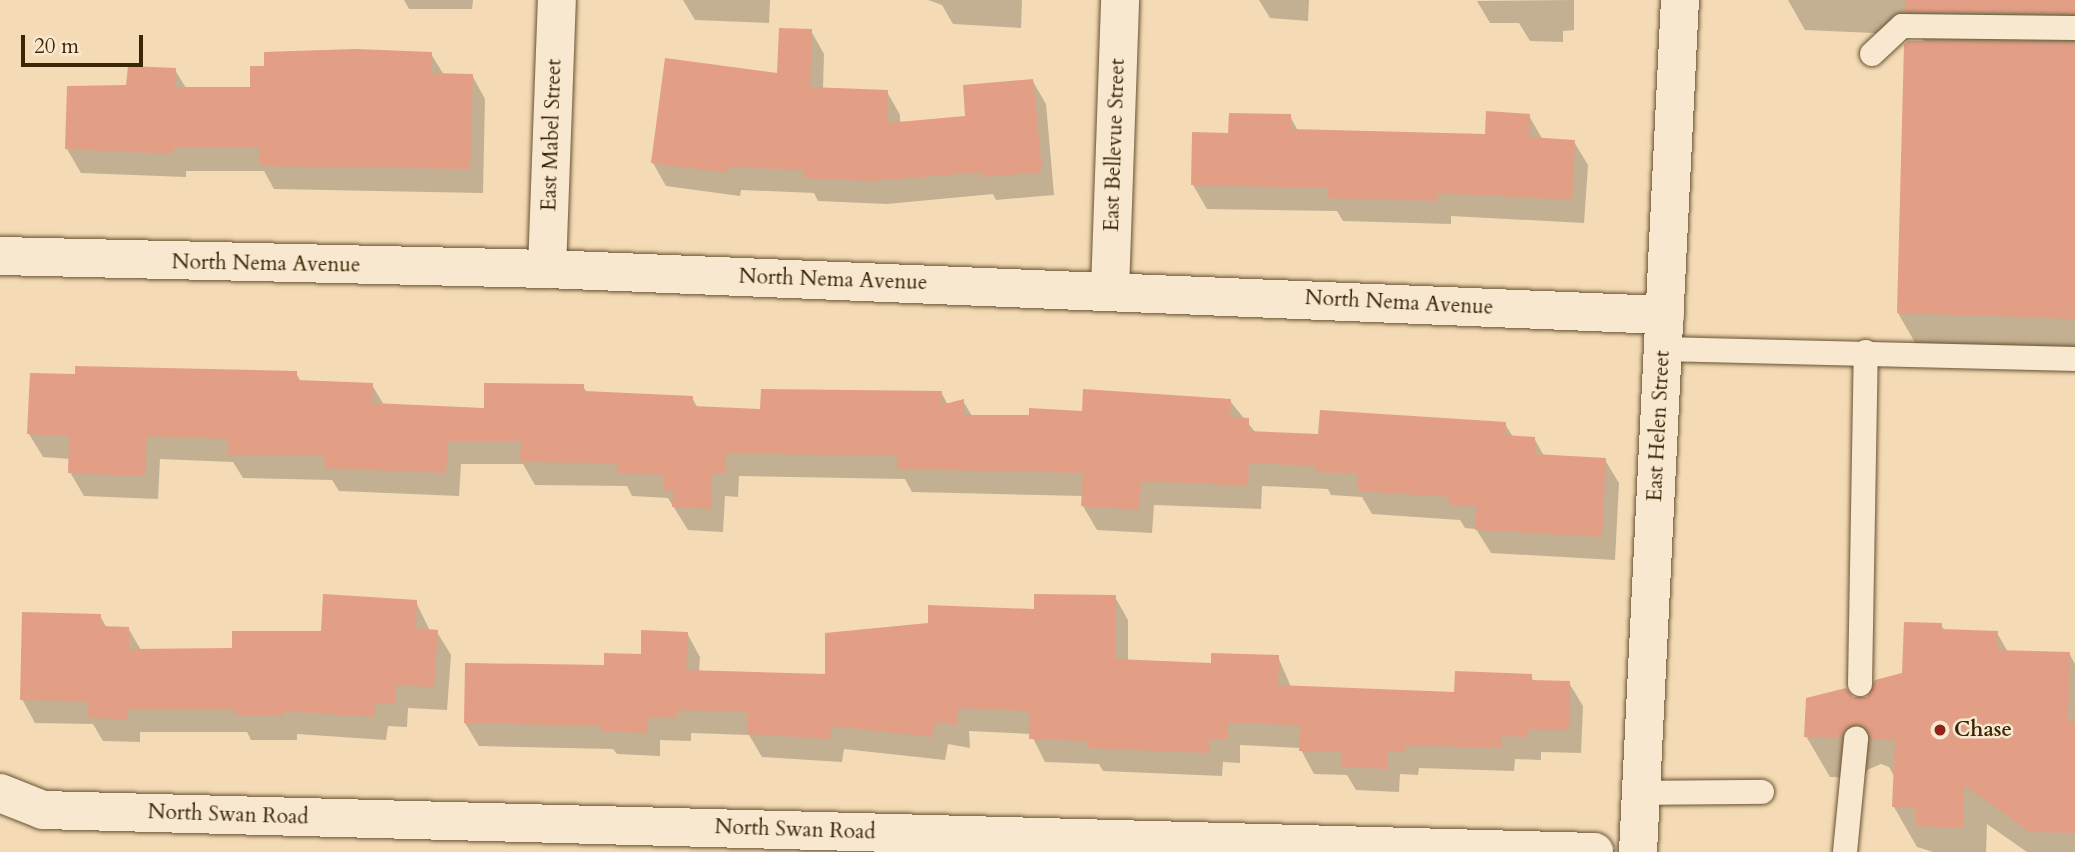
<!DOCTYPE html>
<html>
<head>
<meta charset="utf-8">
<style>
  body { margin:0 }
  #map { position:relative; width:2075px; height:852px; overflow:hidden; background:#f4dbb6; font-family:Cardo,serif }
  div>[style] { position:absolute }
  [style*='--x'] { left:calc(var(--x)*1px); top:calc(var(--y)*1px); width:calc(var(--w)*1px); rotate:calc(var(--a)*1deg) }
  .shadow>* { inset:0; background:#0003 }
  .building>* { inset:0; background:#e39e86 }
  .roads { filter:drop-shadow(0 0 2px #695231) drop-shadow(0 0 2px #695231) }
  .service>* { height:24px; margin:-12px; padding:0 12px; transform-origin:12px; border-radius:12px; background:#f8e8d0 }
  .minor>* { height:38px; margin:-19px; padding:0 19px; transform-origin:19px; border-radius:19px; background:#f8e8d0 }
  .dots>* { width:19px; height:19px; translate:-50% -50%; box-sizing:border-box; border:4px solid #f8e8d0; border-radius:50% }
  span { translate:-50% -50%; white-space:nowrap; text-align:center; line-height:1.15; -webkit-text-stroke:5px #f8e8d0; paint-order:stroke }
  .street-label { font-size:21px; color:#3b2505 }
  .poi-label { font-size:21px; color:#3b2505; font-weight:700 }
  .left { translate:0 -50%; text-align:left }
  .scale { position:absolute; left:21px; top:35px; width:122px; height:32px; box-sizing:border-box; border:4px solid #3b2505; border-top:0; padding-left:9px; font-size:21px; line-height:24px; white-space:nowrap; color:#3b2505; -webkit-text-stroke:5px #f8e8d0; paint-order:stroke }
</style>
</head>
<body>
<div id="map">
  <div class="shadow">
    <i style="clip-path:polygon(404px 0,473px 0,472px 9px,409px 9px)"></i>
    <i style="clip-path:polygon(683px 0,770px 0,769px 23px,695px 20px)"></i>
    <i style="clip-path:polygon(928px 0,1022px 0,1021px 28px,953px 24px,942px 5px)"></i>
    <i style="clip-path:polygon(1259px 0,1309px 0,1308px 21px,1270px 18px)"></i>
    <i style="clip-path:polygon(1574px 0,1574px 30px,1563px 31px,1563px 42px,1530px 41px,1519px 23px,1490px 23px,1477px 1px)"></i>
    <i style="clip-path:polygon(1788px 0,2075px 0,2075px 357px,1921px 353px,1898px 313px,1925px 43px,1920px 35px,1805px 30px)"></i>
    <i style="clip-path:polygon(811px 31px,824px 54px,823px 89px,887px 92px,900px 115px,900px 123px,967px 117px,1032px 80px,1046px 104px,1054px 195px,996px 200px,993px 194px,887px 204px,818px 201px,814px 193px,741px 190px,740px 196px,666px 186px,653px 163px,779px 75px)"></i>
    <i style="clip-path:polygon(431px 54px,444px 75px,472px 75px,485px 99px,483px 193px,274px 189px,264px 171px,186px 171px,186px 177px,81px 173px,67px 149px,127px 87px,175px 70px,186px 88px,252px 88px)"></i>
    <i style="clip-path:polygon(1290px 116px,1298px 131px,1487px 136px,1529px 116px,1543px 140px,1574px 142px,1588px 165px,1584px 223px,1451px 216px,1451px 224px,1343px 221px,1337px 211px,1207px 209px,1193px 185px,1230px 135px)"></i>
    <i style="clip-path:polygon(296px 373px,301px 382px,372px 385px,384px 405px,486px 410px,583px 386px,587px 393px,692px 398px,698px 408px,762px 410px,941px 392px,948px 405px,963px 401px,972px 416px,1031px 417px,1230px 401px,1256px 433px,1320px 436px,1505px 424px,1513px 437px,1534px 438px,1544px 456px,1605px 460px,1619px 483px,1615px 560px,1491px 553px,1476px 529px,1465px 528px,1460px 520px,1372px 514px,1362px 497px,1331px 495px,1328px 489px,1262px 486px,1261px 509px,1154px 505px,1152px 533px,1097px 530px,1083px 506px,1084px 496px,912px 492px,905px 479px,739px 476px,738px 497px,725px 496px,723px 532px,688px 530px,668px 498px,632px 496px,627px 486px,535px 485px,523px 464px,461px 464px,459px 496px,339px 491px,332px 480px,243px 478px,233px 462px,160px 459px,158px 499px,84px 496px,70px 472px,70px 459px,43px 457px,29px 434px)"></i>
    <i style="clip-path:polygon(1115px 597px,1128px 620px,1128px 662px,1212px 664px,1278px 657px,1291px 687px,1455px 694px,1531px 676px,1534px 682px,1569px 683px,1583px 706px,1581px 753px,1541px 752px,1541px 760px,1515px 759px,1514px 771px,1419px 768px,1418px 775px,1400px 774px,1399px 792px,1356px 790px,1347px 775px,1314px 774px,1300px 748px,1240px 745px,1240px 763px,1223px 762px,1222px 776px,1103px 771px,1099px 764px,1045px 762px,1031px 734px,969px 731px,970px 748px,948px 744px,945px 760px,844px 749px,842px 762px,762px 757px,749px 735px,691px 733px,691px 741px,660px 740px,660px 756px,617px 754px,613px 749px,479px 746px,465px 723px,642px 656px,687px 633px,700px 657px,699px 672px,827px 676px,1035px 611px)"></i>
    <i style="clip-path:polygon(416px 602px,430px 631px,437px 632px,451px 655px,447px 710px,408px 708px,407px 727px,388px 726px,386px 740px,297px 734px,297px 740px,251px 740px,247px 732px,140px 732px,140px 742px,103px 741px,93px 724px,35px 723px,22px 699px,100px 616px,107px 628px,128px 628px,141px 650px,233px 650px,323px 633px)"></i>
    <i style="clip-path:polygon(1941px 625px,1945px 631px,1997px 633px,2008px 652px,2069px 653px,2075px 664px,2075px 852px,2027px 852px,1987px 824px,1986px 852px,1933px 852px,1917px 847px,1894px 807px,1895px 778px,1889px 767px,1881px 764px,1867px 770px,1864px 778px,1830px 777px,1806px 736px,1852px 699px,1868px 699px,1903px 674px)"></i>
  </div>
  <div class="building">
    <i style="clip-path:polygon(1905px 0,2075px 0,2075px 13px,1905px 11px)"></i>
    <i style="clip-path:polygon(779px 28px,812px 29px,810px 87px,888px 90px,887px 123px,965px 116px,963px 85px,1033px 79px,1042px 172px,981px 177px,981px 172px,873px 181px,803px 178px,804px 170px,728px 167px,728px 173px,651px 163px,665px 58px,777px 73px)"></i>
    <i style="clip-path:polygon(1908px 41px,2075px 43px,2075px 319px,1897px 313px,1904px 45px)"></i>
    <i style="clip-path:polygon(355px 49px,432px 52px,432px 73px,473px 74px,470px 169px,259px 166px,259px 148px,173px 147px,173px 154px,65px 149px,67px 86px,126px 85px,128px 66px,176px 68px,175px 87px,250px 87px,250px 66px,264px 66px,264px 52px)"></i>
    <i style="clip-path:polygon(1486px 111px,1530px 114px,1529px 137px,1575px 140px,1572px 200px,1438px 193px,1438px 201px,1327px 198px,1328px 188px,1191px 185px,1192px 132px,1228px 133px,1229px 113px,1291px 114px,1291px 129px,1485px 134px)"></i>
    <i style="clip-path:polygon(75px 366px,297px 371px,297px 380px,373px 383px,372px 403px,484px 408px,484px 383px,584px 384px,584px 391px,693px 396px,693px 406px,760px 409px,761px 389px,942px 391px,941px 405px,964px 399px,964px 415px,1029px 415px,1029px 408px,1082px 411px,1083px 389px,1231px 399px,1230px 417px,1249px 418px,1249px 431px,1318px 434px,1320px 410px,1506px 422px,1506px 435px,1535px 437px,1535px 454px,1606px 458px,1602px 537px,1475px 530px,1477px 506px,1449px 505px,1450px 497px,1357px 491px,1358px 474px,1316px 472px,1316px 466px,1249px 463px,1248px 486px,1141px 481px,1139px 510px,1081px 506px,1083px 473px,897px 469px,897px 456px,726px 453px,725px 474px,712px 473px,711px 509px,672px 507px,673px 492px,663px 491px,663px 475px,617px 473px,617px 463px,520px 462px,521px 441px,448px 441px,446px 473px,324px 468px,324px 456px,228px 455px,228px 439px,147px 436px,145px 476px,68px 473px,69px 436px,27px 434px,30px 373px,75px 374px)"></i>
    <i style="clip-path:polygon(323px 594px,417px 600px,416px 628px,438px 630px,434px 687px,395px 685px,395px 704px,375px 703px,374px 717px,284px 711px,284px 716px,235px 716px,236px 709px,128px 709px,127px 719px,88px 718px,88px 701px,20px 700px,22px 612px,101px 614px,101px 626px,129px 627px,129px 649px,232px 648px,232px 631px,321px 631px)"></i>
    <i style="clip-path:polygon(1034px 594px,1116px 595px,1115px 659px,1211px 663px,1211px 653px,1279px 655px,1278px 685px,1454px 692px,1455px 671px,1532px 674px,1532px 680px,1570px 681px,1569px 730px,1528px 729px,1528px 737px,1502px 736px,1502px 748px,1406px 745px,1406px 752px,1387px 751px,1387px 769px,1341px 767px,1342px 752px,1299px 751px,1300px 725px,1228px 723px,1227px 740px,1210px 739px,1210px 753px,1088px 748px,1088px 741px,1029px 739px,1030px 711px,957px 708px,957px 725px,935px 722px,932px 737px,831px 726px,830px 739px,747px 734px,748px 712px,678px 710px,678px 718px,648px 717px,647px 733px,602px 731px,602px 726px,464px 723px,465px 663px,604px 665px,604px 653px,641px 654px,641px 630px,688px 632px,686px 670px,825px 674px,825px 633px,928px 623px,928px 605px,1034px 609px)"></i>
    <i style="clip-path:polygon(1904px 622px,1942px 623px,1942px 629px,1998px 631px,1997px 650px,2070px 652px,2068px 722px,2075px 722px,2075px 833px,2030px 832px,1964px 785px,1963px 828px,1916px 826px,1916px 808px,1892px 807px,1895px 740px,1871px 739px,1865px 727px,1857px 724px,1844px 730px,1841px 738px,1804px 737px,1806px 698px,1846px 688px,1853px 697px,1867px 697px,1875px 680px,1902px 673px)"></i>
  </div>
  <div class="roads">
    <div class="service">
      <i style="--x:1872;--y:54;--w:41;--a:-43"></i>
      <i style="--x:1902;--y:26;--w:173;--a:0.7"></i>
      <i style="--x:1663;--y:349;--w:412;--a:1.4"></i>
      <i style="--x:1860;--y:684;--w:332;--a:-89"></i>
      <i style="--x:1639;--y:793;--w:123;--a:-0.5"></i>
      <i style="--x:1845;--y:852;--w:114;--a:-84.4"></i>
    </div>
    <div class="minor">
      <i style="--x:0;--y:256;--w:547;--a:1.36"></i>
      <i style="--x:547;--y:269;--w:1119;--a:2.36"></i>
      <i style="--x:547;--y:269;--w:269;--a:-87.9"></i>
      <i style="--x:1110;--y:290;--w:290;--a:-88"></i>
      <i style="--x:0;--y:793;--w:46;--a:21.6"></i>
      <i style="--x:43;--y:810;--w:1552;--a:1.55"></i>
      <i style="--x:1638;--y:852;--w:853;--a:-87.18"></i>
    </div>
  </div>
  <div class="dots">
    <i style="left:1940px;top:730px;background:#8f2418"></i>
  </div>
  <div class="street-label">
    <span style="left:552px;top:135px;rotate:-88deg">East Mabel Street</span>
    <span style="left:1115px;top:145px;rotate:-88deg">East Bellevue Street</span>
    <span style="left:266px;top:264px;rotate:1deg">North Nema Avenue</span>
    <span style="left:833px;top:280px;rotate:2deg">North Nema Avenue</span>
    <span style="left:1399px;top:303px;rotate:3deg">North Nema Avenue</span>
    <span style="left:1659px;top:426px;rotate:-87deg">East Helen Street</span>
    <span style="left:228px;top:815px;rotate:2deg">North Swan Road</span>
    <span style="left:795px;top:830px;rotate:2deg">North Swan Road</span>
  </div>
  <div class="poi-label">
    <span class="left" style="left:1954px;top:730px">Chase</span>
  </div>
  <div class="scale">20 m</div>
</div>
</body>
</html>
